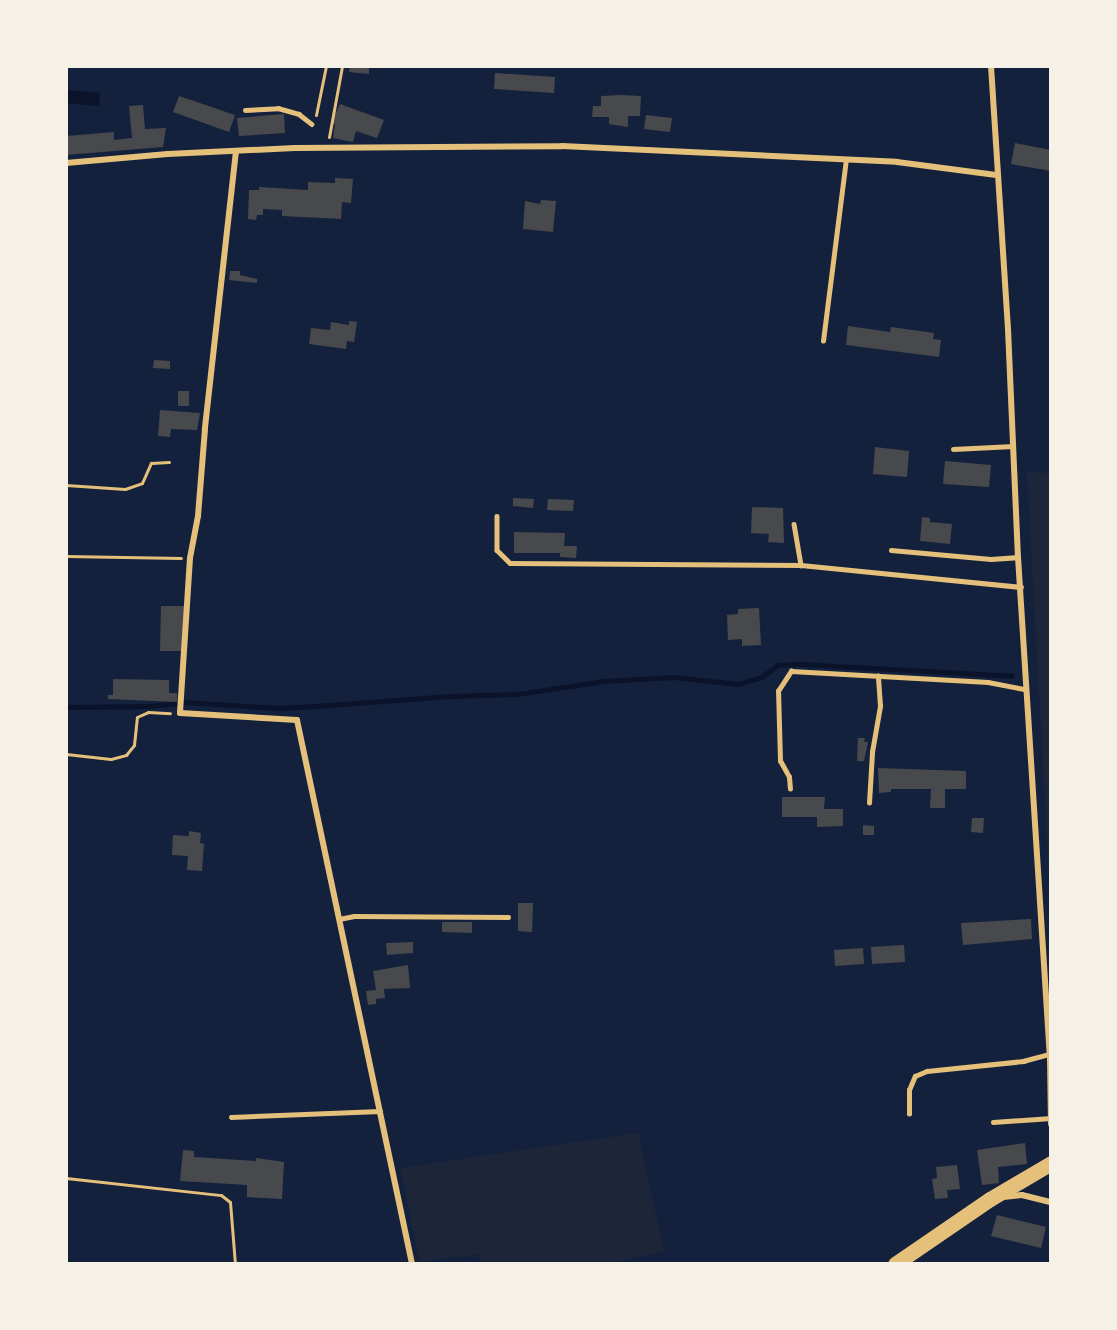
<!DOCTYPE html>
<html>
<head>
<meta charset="utf-8">
<style>
  body { margin:0 }
  #map { position:relative; width:1117px; height:1330px; overflow:hidden; background:#14213d; font-family:Raleway,sans-serif }
  div>[style] { position:absolute }
  [style*='--x'] { left:calc(var(--x)*1px); top:calc(var(--y)*1px); width:calc(var(--w)*1px); rotate:calc(var(--a)*1deg) }
  .green>* { inset:0; background:#1d2539 }
  .water>* { inset:0; background:#0b132b }
  .stream>* { height:4.5px; margin:-2.25px; padding:0 2.25px; transform-origin:2.25px; border-radius:2.25px; background:#0b132b }
  .building>* { inset:0; background:#48494c }
  .path>* { height:3px; margin:-1.5px; padding:0 1.5px; transform-origin:1.5px; border-radius:1.5px; background:#e5c07b }
  .service>* { height:4.5px; margin:-2.25px; padding:0 2.25px; transform-origin:2.25px; border-radius:2.25px; background:#e5c07b }
  .minor>* { height:6px; margin:-3px; padding:0 3px; transform-origin:3px; border-radius:3px; background:#e5c07b }
  .primary>* { height:15px; margin:-7.5px; padding:0 7.5px; transform-origin:7.5px; border-radius:7.5px; background:#e5c07b }
  span { translate:-50% -50%; white-space:nowrap; text-align:center; line-height:1.15; -webkit-text-stroke:4.5px #f6f1e7; paint-order:stroke }
  .frame { position:absolute; inset:0; border:68px solid #f6f1e7; pointer-events:none }
</style>
</head>
<body>
<div id="map">
  <div class="green">
    <i style="clip-path:polygon(1027px 472px,1051px 473px,1051px 895px,1050px 895px)"></i>
    <i style="clip-path:polygon(638px 1133px,664px 1251px,607px 1264px,480px 1264px,478px 1254px,420px 1262px,400px 1168px)"></i>
  </div>
  <div class="water">
    <i style="clip-path:polygon(68px 90px,100px 93px,99px 106px,66px 103px)"></i>
  </div>
  <div class="stream">
    <i style="--x:182;--y:702;--w:97;--a:3.5"></i>
    <i style="--x:279;--y:708;--w:37;--a:-3"></i>
    <i style="--x:316;--y:706;--w:134;--a:-4.3"></i>
    <i style="--x:450;--y:696;--w:68;--a:-1.7"></i>
    <i style="--x:518;--y:694;--w:87;--a:-8.6"></i>
    <i style="--x:604;--y:681;--w:70;--a:-3.3"></i>
    <i style="--x:674;--y:677;--w:64;--a:6.2"></i>
    <i style="--x:738;--y:684;--w:25;--a:-16"></i>
    <i style="--x:762;--y:677;--w:20;--a:-37"></i>
    <i style="--x:778;--y:665;--w:22;--a:-3"></i>
    <i style="--x:800;--y:664;--w:212;--a:3.2"></i>
    <i style="--x:66;--y:707;--w:84;--a:-0.7"></i>
    <i style="--x:150;--y:706;--w:30;--a:-6"></i>
  </div>
  <div class="building">
    <i style="clip-path:polygon(350px 66px,369px 66px,369px 74px,349px 72px)"></i>
    <i style="clip-path:polygon(495px 73px,555px 77px,554px 93px,494px 89px)"></i>
    <i style="clip-path:polygon(622px 95px,641px 96px,640px 116px,628px 116px,628px 127px,609px 124px,609px 117px,592px 117px,593px 106px,601px 106px,601px 96px)"></i>
    <i style="clip-path:polygon(179px 96px,235px 115px,229px 132px,173px 112px)"></i>
    <i style="clip-path:polygon(340px 104px,384px 120px,377px 138px,356px 131px,353px 142px,333px 138px,335px 124px,331px 123px)"></i>
    <i style="clip-path:polygon(143px 105px,145px 129px,166px 128px,163px 147px,66px 155px,66px 136px,114px 132px,114px 140px,132px 138px,129px 106px)"></i>
    <i style="clip-path:polygon(284px 114px,285px 133px,239px 136px,237px 118px)"></i>
    <i style="clip-path:polygon(646px 115px,672px 118px,670px 132px,644px 129px)"></i>
    <i style="clip-path:polygon(1015px 143px,1051px 150px,1051px 171px,1011px 164px)"></i>
    <i style="clip-path:polygon(335px 178px,353px 179px,351px 203px,342px 202px,341px 219px,282px 216px,282px 210px,263px 209px,263px 215px,257px 215px,256px 220px,248px 219px,249px 190px,259px 190px,259px 187px,308px 190px,308px 182px,335px 183px)"></i>
    <i style="clip-path:polygon(541px 200px,556px 201px,553px 232px,523px 229px,525px 201px,540px 204px)"></i>
    <i style="clip-path:polygon(230px 271px,240px 271px,240px 275px,257px 279px,257px 283px,229px 280px)"></i>
    <i style="clip-path:polygon(349px 321px,357px 322px,354px 342px,347px 341px,346px 349px,309px 344px,311px 328px,330px 330px,331px 322px,349px 325px)"></i>
    <i style="clip-path:polygon(848px 326px,890px 332px,891px 327px,934px 333px,933px 339px,941px 340px,939px 357px,846px 345px)"></i>
    <i style="clip-path:polygon(154px 360px,170px 361px,170px 369px,153px 368px)"></i>
    <i style="clip-path:polygon(178px 391px,189px 391px,189px 406px,178px 406px)"></i>
    <i style="clip-path:polygon(160px 410px,200px 413px,197px 430px,171px 429px,170px 437px,158px 436px)"></i>
    <i style="clip-path:polygon(875px 447px,909px 451px,907px 477px,873px 474px)"></i>
    <i style="clip-path:polygon(945px 461px,991px 465px,989px 487px,943px 484px)"></i>
    <i style="clip-path:polygon(513px 498px,534px 499px,533px 508px,513px 506px)"></i>
    <i style="clip-path:polygon(548px 499px,574px 500px,573px 511px,547px 510px)"></i>
    <i style="clip-path:polygon(752px 507px,783px 508px,784px 543px,768px 542px,769px 534px,751px 533px)"></i>
    <i style="clip-path:polygon(922px 517px,930px 518px,930px 522px,952px 524px,950px 544px,920px 541px)"></i>
    <i style="clip-path:polygon(514px 532px,565px 533px,564px 546px,577px 546px,576px 558px,560px 557px,560px 553px,514px 553px)"></i>
    <i style="clip-path:polygon(161px 606px,184px 606px,183px 651px,160px 651px)"></i>
    <i style="clip-path:polygon(759px 608px,761px 645px,742px 646px,742px 639px,728px 640px,727px 615px,738px 614px,738px 609px)"></i>
    <i style="clip-path:polygon(113px 679px,169px 680px,169px 693px,177px 693px,177px 702px,108px 699px,108px 695px,113px 695px)"></i>
    <i style="clip-path:polygon(858px 738px,865px 738px,864px 742px,868px 742px,864px 761px,857px 761px)"></i>
    <i style="clip-path:polygon(878px 768px,966px 771px,966px 789px,945px 789px,945px 808px,930px 808px,931px 789px,891px 789px,891px 792px,879px 793px)"></i>
    <i style="clip-path:polygon(782px 797px,825px 797px,824px 809px,843px 809px,843px 826px,817px 827px,817px 817px,782px 817px)"></i>
    <i style="clip-path:polygon(972px 818px,984px 818px,983px 833px,971px 832px)"></i>
    <i style="clip-path:polygon(863px 825px,874px 826px,874px 835px,863px 835px)"></i>
    <i style="clip-path:polygon(189px 831px,201px 833px,200px 843px,204px 844px,202px 871px,187px 870px,188px 856px,172px 855px,173px 835px,189px 836px)"></i>
    <i style="clip-path:polygon(518px 903px,533px 903px,532px 932px,518px 931px)"></i>
    <i style="clip-path:polygon(1031px 919px,1032px 939px,963px 945px,961px 923px)"></i>
    <i style="clip-path:polygon(442px 922px,472px 922px,472px 933px,442px 932px)"></i>
    <i style="clip-path:polygon(413px 942px,413px 953px,387px 955px,386px 943px)"></i>
    <i style="clip-path:polygon(904px 945px,905px 962px,872px 964px,871px 947px)"></i>
    <i style="clip-path:polygon(863px 948px,864px 964px,835px 966px,834px 950px)"></i>
    <i style="clip-path:polygon(408px 965px,410px 988px,384px 989px,385px 998px,376px 999px,376px 1004px,368px 1005px,366px 991px,376px 990px,373px 971px)"></i>
    <i style="clip-path:polygon(1025px 1143px,1027px 1164px,998px 1167px,999px 1183px,982px 1185px,977px 1150px)"></i>
    <i style="clip-path:polygon(183px 1150px,194px 1151px,194px 1157px,256px 1161px,256px 1158px,284px 1162px,282px 1199px,247px 1197px,247px 1185px,180px 1181px)"></i>
    <i style="clip-path:polygon(957px 1165px,960px 1189px,947px 1190px,948px 1198px,935px 1199px,932px 1179px,937px 1178px,936px 1167px)"></i>
    <i style="clip-path:polygon(997px 1215px,1046px 1227px,1041px 1248px,991px 1236px)"></i>
  </div>
  <div class="path">
    <i style="--x:316;--y:115;--w:50;--a:-78.5"></i>
    <i style="--x:329;--y:137;--w:72;--a:-79.6"></i>
    <i style="--x:66;--y:485;--w:59;--a:3.9"></i>
    <i style="--x:125;--y:489;--w:18;--a:-19"></i>
    <i style="--x:142;--y:483;--w:22;--a:-66"></i>
    <i style="--x:151;--y:463;--w:18;--a:-3"></i>
    <i style="--x:66;--y:556;--w:115;--a:1"></i>
    <i style="--x:66;--y:754;--w:45;--a:6.3"></i>
    <i style="--x:111;--y:759;--w:16;--a:-15"></i>
    <i style="--x:126;--y:755;--w:13;--a:-51"></i>
    <i style="--x:134;--y:745;--w:28;--a:-84"></i>
    <i style="--x:137;--y:717;--w:12;--a:-24"></i>
    <i style="--x:148;--y:712;--w:22;--a:3"></i>
    <i style="--x:66;--y:1178;--w:156;--a:6.3"></i>
    <i style="--x:221;--y:1195;--w:11;--a:38"></i>
    <i style="--x:230;--y:1202;--w:62;--a:85.4"></i>
  </div>
  <div class="service">
    <i style="--x:245;--y:110;--w:33;--a:-3"></i>
    <i style="--x:278;--y:108;--w:22;--a:16"></i>
    <i style="--x:299;--y:114;--w:16;--a:38"></i>
    <i style="--x:823;--y:341;--w:183;--a:-82.8"></i>
    <i style="--x:953;--y:449;--w:60;--a:-2.9"></i>
    <i style="--x:497;--y:516;--w:34;--a:90"></i>
    <i style="--x:497;--y:550;--w:18;--a:45"></i>
    <i style="--x:510;--y:563;--w:291;--a:0.4"></i>
    <i style="--x:801;--y:565;--w:221;--a:5.7"></i>
    <i style="--x:794;--y:524;--w:42;--a:80.3"></i>
    <i style="--x:891;--y:550;--w:100;--a:5.1"></i>
    <i style="--x:991;--y:559;--w:27;--a:-4"></i>
    <i style="--x:790;--y:789;--w:12;--a:-95"></i>
    <i style="--x:789;--y:777;--w:18;--a:-119"></i>
    <i style="--x:780;--y:761;--w:70;--a:-91.6"></i>
    <i style="--x:778;--y:691;--w:24;--a:-57"></i>
    <i style="--x:791;--y:671;--w:197;--a:3.2"></i>
    <i style="--x:988;--y:682;--w:38;--a:11"></i>
    <i style="--x:869;--y:803;--w:51;--a:-86.6"></i>
    <i style="--x:872;--y:752;--w:47;--a:-80.1"></i>
    <i style="--x:880;--y:706;--w:30;--a:-94"></i>
    <i style="--x:339;--y:919;--w:15;--a:-11"></i>
    <i style="--x:354;--y:916;--w:154;--a:0.4"></i>
    <i style="--x:909;--y:1114;--w:24;--a:-90"></i>
    <i style="--x:909;--y:1090;--w:15;--a:-67"></i>
    <i style="--x:915;--y:1076;--w:13;--a:-23"></i>
    <i style="--x:927;--y:1071;--w:97;--a:-5.9"></i>
    <i style="--x:1023;--y:1061;--w:27;--a:-15"></i>
    <i style="--x:231;--y:1117;--w:149;--a:-2.3"></i>
    <i style="--x:993;--y:1122;--w:58;--a:-3.9"></i>
  </div>
  <div class="minor">
    <i style="--x:991;--y:66;--w:264;--a:86.3"></i>
    <i style="--x:1008;--y:329;--w:228;--a:87.5"></i>
    <i style="--x:1018;--y:557;--w:503;--a:86.35"></i>
    <i style="--x:1050;--y:1059;--w:65;--a:89.1"></i>
    <i style="--x:236;--y:151;--w:280;--a:96.4"></i>
    <i style="--x:205;--y:429;--w:87;--a:94.6"></i>
    <i style="--x:198;--y:516;--w:43;--a:100.8"></i>
    <i style="--x:190;--y:558;--w:155;--a:93.7"></i>
    <i style="--x:180;--y:713;--w:117;--a:3.4"></i>
    <i style="--x:297;--y:720;--w:556;--a:78.06"></i>
    <i style="--x:66;--y:163;--w:102;--a:-5"></i>
    <i style="--x:168;--y:154;--w:127;--a:-2.7"></i>
    <i style="--x:295;--y:148;--w:267;--a:-0.4"></i>
    <i style="--x:562;--y:146;--w:335;--a:2.7"></i>
    <i style="--x:897;--y:162;--w:100;--a:7.5"></i>
    <i style="--x:1003;--y:1197;--w:19;--a:-6"></i>
    <i style="--x:1022;--y:1195;--w:30;--a:14"></i>
  </div>
  <div class="primary">
    <i style="--x:895;--y:1264;--w:115;--a:-34.4"></i>
    <i style="--x:990;--y:1199;--w:71;--a:-30.5"></i>
  </div>
  <div class="frame"></div>
</div>
</body>
</html>
